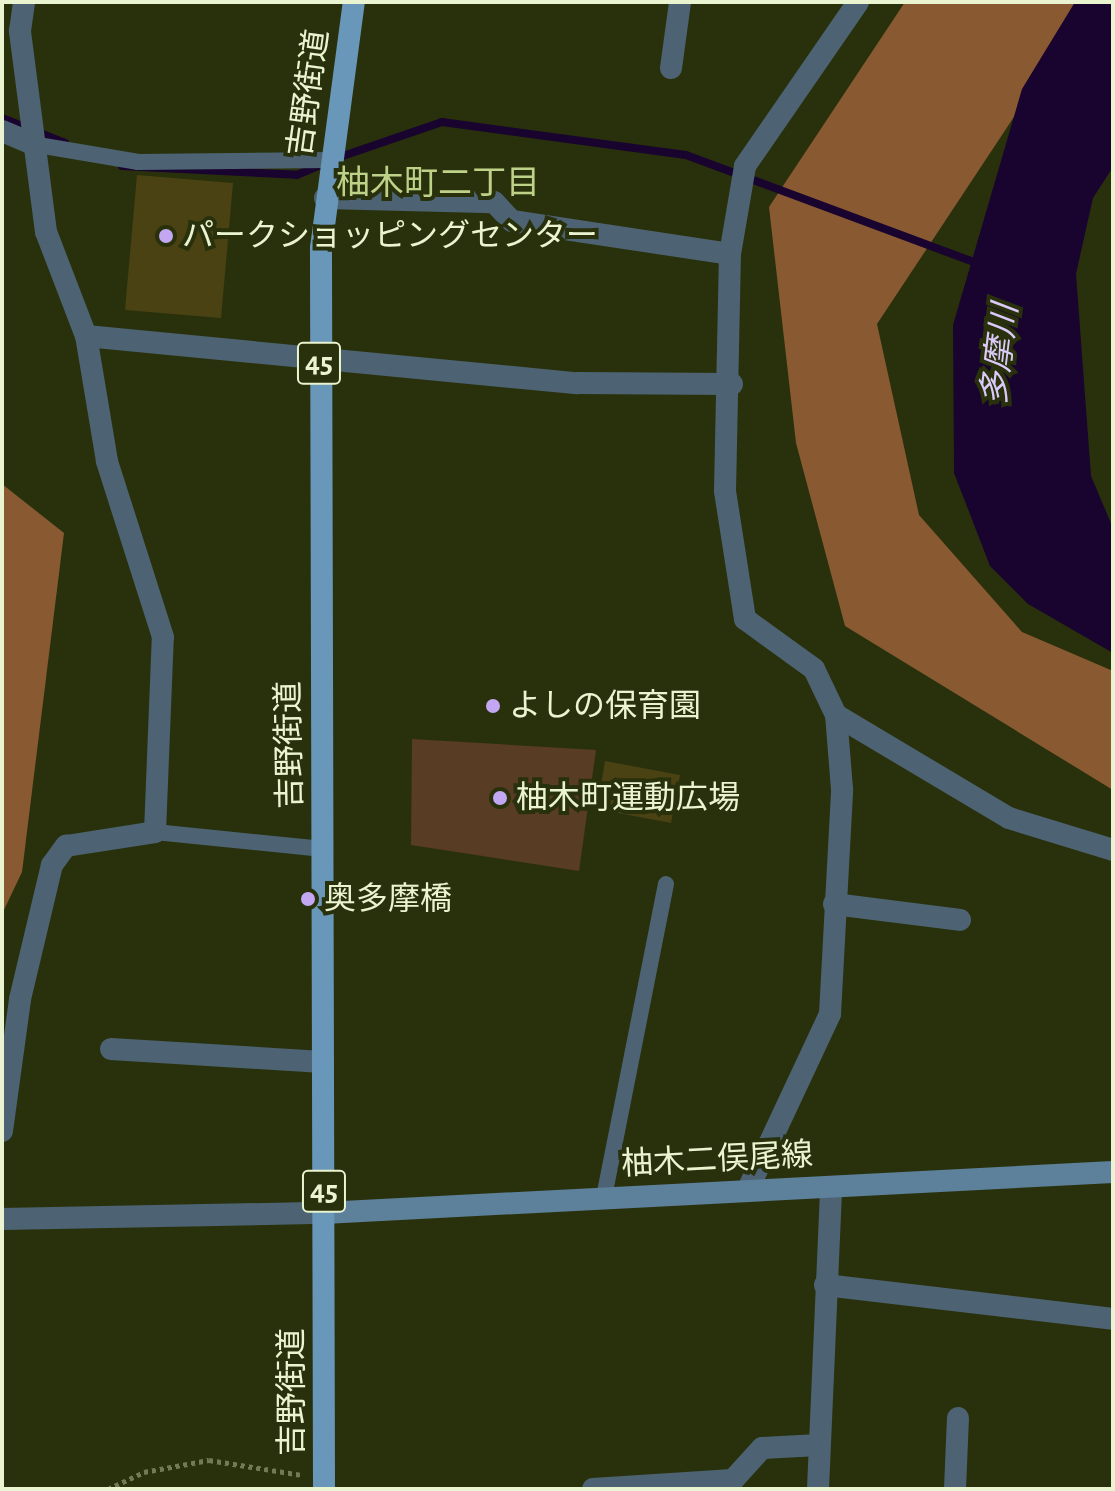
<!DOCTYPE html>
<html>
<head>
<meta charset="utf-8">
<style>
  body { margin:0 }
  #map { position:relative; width:1115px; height:1491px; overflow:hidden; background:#29310c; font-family:"Alegreya Sans","Noto Sans JP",sans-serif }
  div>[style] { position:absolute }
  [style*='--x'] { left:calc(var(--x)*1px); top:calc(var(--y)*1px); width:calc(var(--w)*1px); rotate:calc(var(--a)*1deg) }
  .green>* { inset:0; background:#583c23 }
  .forest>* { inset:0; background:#895a31 }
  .water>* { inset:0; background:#19032f }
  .stream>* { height:8px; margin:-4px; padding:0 4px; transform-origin:4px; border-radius:4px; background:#19032f }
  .building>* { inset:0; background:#4a4212 }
  .path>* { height:5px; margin-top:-2.5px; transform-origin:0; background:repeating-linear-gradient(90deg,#717955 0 4px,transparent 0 8px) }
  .service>* { height:16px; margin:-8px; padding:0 8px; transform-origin:8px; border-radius:8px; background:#4d6373 }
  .minor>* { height:22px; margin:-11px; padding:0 11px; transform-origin:11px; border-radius:11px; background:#4d6373 }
  .secondary>* { height:22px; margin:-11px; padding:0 11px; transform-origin:11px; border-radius:11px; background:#5d809b }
  .primary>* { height:22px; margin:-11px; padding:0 11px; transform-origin:11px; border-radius:11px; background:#6997b9 }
  .dots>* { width:22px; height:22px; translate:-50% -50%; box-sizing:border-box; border:4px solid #29310c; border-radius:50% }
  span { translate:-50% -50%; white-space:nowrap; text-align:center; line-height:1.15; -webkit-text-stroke:8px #29310c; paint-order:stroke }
  .shield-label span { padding:2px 6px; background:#29310c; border:2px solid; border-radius:6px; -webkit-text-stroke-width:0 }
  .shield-label { font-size:30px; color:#eaf4d0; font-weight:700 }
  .street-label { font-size:32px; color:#eaf4d0 }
  .poi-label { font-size:32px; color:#eaf4d0 }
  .left { translate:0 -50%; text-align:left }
  .neighbourhood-label { font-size:34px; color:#bed189 }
  .water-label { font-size:34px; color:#dac9f9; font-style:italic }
  .frame { position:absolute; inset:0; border:4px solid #eaf4d0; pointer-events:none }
</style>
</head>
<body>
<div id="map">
  <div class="green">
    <i style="clip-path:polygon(412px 739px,596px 750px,579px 871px,411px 845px)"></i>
  </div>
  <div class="forest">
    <i style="clip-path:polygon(905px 2px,1090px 2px,877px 324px,919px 515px,1022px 632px,1113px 671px,1113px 790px,845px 626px,796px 443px,769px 207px)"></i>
    <i style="clip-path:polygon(2px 484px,64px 533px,22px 872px,2px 914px)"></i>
  </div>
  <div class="water">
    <i style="clip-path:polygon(1075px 2px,1113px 2px,1113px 167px,1093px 198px,1076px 274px,1091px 476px,1113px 528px,1113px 653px,1028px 604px,990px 566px,954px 473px,953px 325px,1022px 89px)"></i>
  </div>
  <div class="stream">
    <i style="--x:2;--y:118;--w:68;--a:21.6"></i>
    <i style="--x:337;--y:158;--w:111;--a:-18.9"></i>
    <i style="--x:442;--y:122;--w:246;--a:7.7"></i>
    <i style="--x:686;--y:155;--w:313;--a:20.4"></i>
    <i style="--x:122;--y:166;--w:175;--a:2.9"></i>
    <i style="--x:297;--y:175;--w:26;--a:-23"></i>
  </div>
  <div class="building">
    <i style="clip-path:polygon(137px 175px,233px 183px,221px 318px,125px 310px)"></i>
    <i style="clip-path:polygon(605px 761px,680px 775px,671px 823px,597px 809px)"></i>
  </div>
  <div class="path">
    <i style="--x:108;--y:1489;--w:40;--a:-25"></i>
    <i style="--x:144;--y:1472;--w:66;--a:-10.5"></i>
    <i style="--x:209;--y:1460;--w:94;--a:9.2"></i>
  </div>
  <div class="service">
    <i style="--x:32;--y:144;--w:108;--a:9.6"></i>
    <i style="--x:138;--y:162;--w:193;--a:-0.6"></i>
    <i style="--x:155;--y:832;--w:169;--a:5.8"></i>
    <i style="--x:604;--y:1197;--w:319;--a:-78.8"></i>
  </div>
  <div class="minor">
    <i style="--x:671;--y:68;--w:67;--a:-82.2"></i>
    <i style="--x:2;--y:131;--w:33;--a:23"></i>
    <i style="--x:325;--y:198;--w:169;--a:1.4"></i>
    <i style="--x:494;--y:202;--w:26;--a:47"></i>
    <i style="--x:512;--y:221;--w:220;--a:8.6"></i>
    <i style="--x:86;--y:336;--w:494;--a:5.5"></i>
    <i style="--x:578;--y:383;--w:154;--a:0.4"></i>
    <i style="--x:836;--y:715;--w:201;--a:30.8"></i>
    <i style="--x:1009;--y:818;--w:109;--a:17.1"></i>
    <i style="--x:834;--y:904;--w:127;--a:7.2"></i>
    <i style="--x:111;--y:1049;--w:212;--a:3.5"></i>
    <i style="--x:2;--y:1131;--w:133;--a:-82.2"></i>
    <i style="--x:20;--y:999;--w:138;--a:-76.6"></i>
    <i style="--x:52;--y:865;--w:24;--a:-54"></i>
    <i style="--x:66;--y:846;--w:90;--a:-8.9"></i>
    <i style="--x:155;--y:832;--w:195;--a:-87.7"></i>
    <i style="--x:163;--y:637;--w:185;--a:-107.7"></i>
    <i style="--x:107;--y:461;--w:127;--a:-99.5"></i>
    <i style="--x:86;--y:336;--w:111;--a:-111"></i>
    <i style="--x:46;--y:232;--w:203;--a:-97.4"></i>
    <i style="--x:20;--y:31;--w:29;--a:-82"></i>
    <i style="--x:749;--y:1187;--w:191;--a:-64.9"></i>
    <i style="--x:830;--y:1014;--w:225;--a:-86.9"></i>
    <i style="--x:842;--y:789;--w:74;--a:-94.6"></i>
    <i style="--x:836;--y:715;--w:51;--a:-115.6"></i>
    <i style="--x:814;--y:669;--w:85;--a:-144.1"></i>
    <i style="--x:745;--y:619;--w:130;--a:-98.9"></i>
    <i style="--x:725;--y:491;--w:237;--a:-88.8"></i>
    <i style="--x:730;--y:254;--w:89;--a:-80.3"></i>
    <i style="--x:745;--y:166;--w:199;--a:-55.4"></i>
    <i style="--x:2;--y:1219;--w:322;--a:-1.1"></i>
    <i style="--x:825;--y:1285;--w:290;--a:6.7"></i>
    <i style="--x:593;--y:1489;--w:140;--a:-3.7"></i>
    <i style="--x:733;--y:1480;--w:43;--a:-47.8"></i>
    <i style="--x:762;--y:1448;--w:57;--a:-3"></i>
    <i style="--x:818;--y:1489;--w:302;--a:-87.5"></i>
    <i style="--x:955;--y:1489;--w:71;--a:-87.6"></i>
  </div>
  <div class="secondary">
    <i style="--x:324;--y:1213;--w:790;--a:-2.97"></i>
  </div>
  <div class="primary">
    <i style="--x:324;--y:1489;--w:1241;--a:-90.14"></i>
    <i style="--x:321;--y:248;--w:248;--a:-82.4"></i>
  </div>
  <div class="dots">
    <i style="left:166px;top:236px;background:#c3a7f2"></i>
    <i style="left:493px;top:706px;background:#c3a7f2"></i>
    <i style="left:500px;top:798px;background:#c3a7f2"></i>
    <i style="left:308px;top:899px;background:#c3a7f2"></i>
  </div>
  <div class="shield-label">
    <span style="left:319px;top:363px">45</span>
    <span style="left:324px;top:1191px">45</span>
  </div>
  <div class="street-label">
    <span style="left:309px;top:93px;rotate:-82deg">吉野街道</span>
    <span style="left:290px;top:745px;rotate:-91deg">吉野街道</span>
    <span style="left:717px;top:1160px;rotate:-3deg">柚木二俣尾線</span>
    <span style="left:292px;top:1392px;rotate:-90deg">吉野街道</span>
  </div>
  <div class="poi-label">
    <span class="left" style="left:182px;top:236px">パークショッピングセンター</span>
    <span class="left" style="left:509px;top:706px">よしの保育園</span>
    <span class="left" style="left:516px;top:798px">柚木町運動広場</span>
    <span class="left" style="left:324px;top:899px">奥多摩橋</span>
  </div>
  <div class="neighbourhood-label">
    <span style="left:438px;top:185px">柚木町二丁目</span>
  </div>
  <div class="water-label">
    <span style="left:1001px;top:355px;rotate:-83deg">多摩川</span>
  </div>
  <div class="frame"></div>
</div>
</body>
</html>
